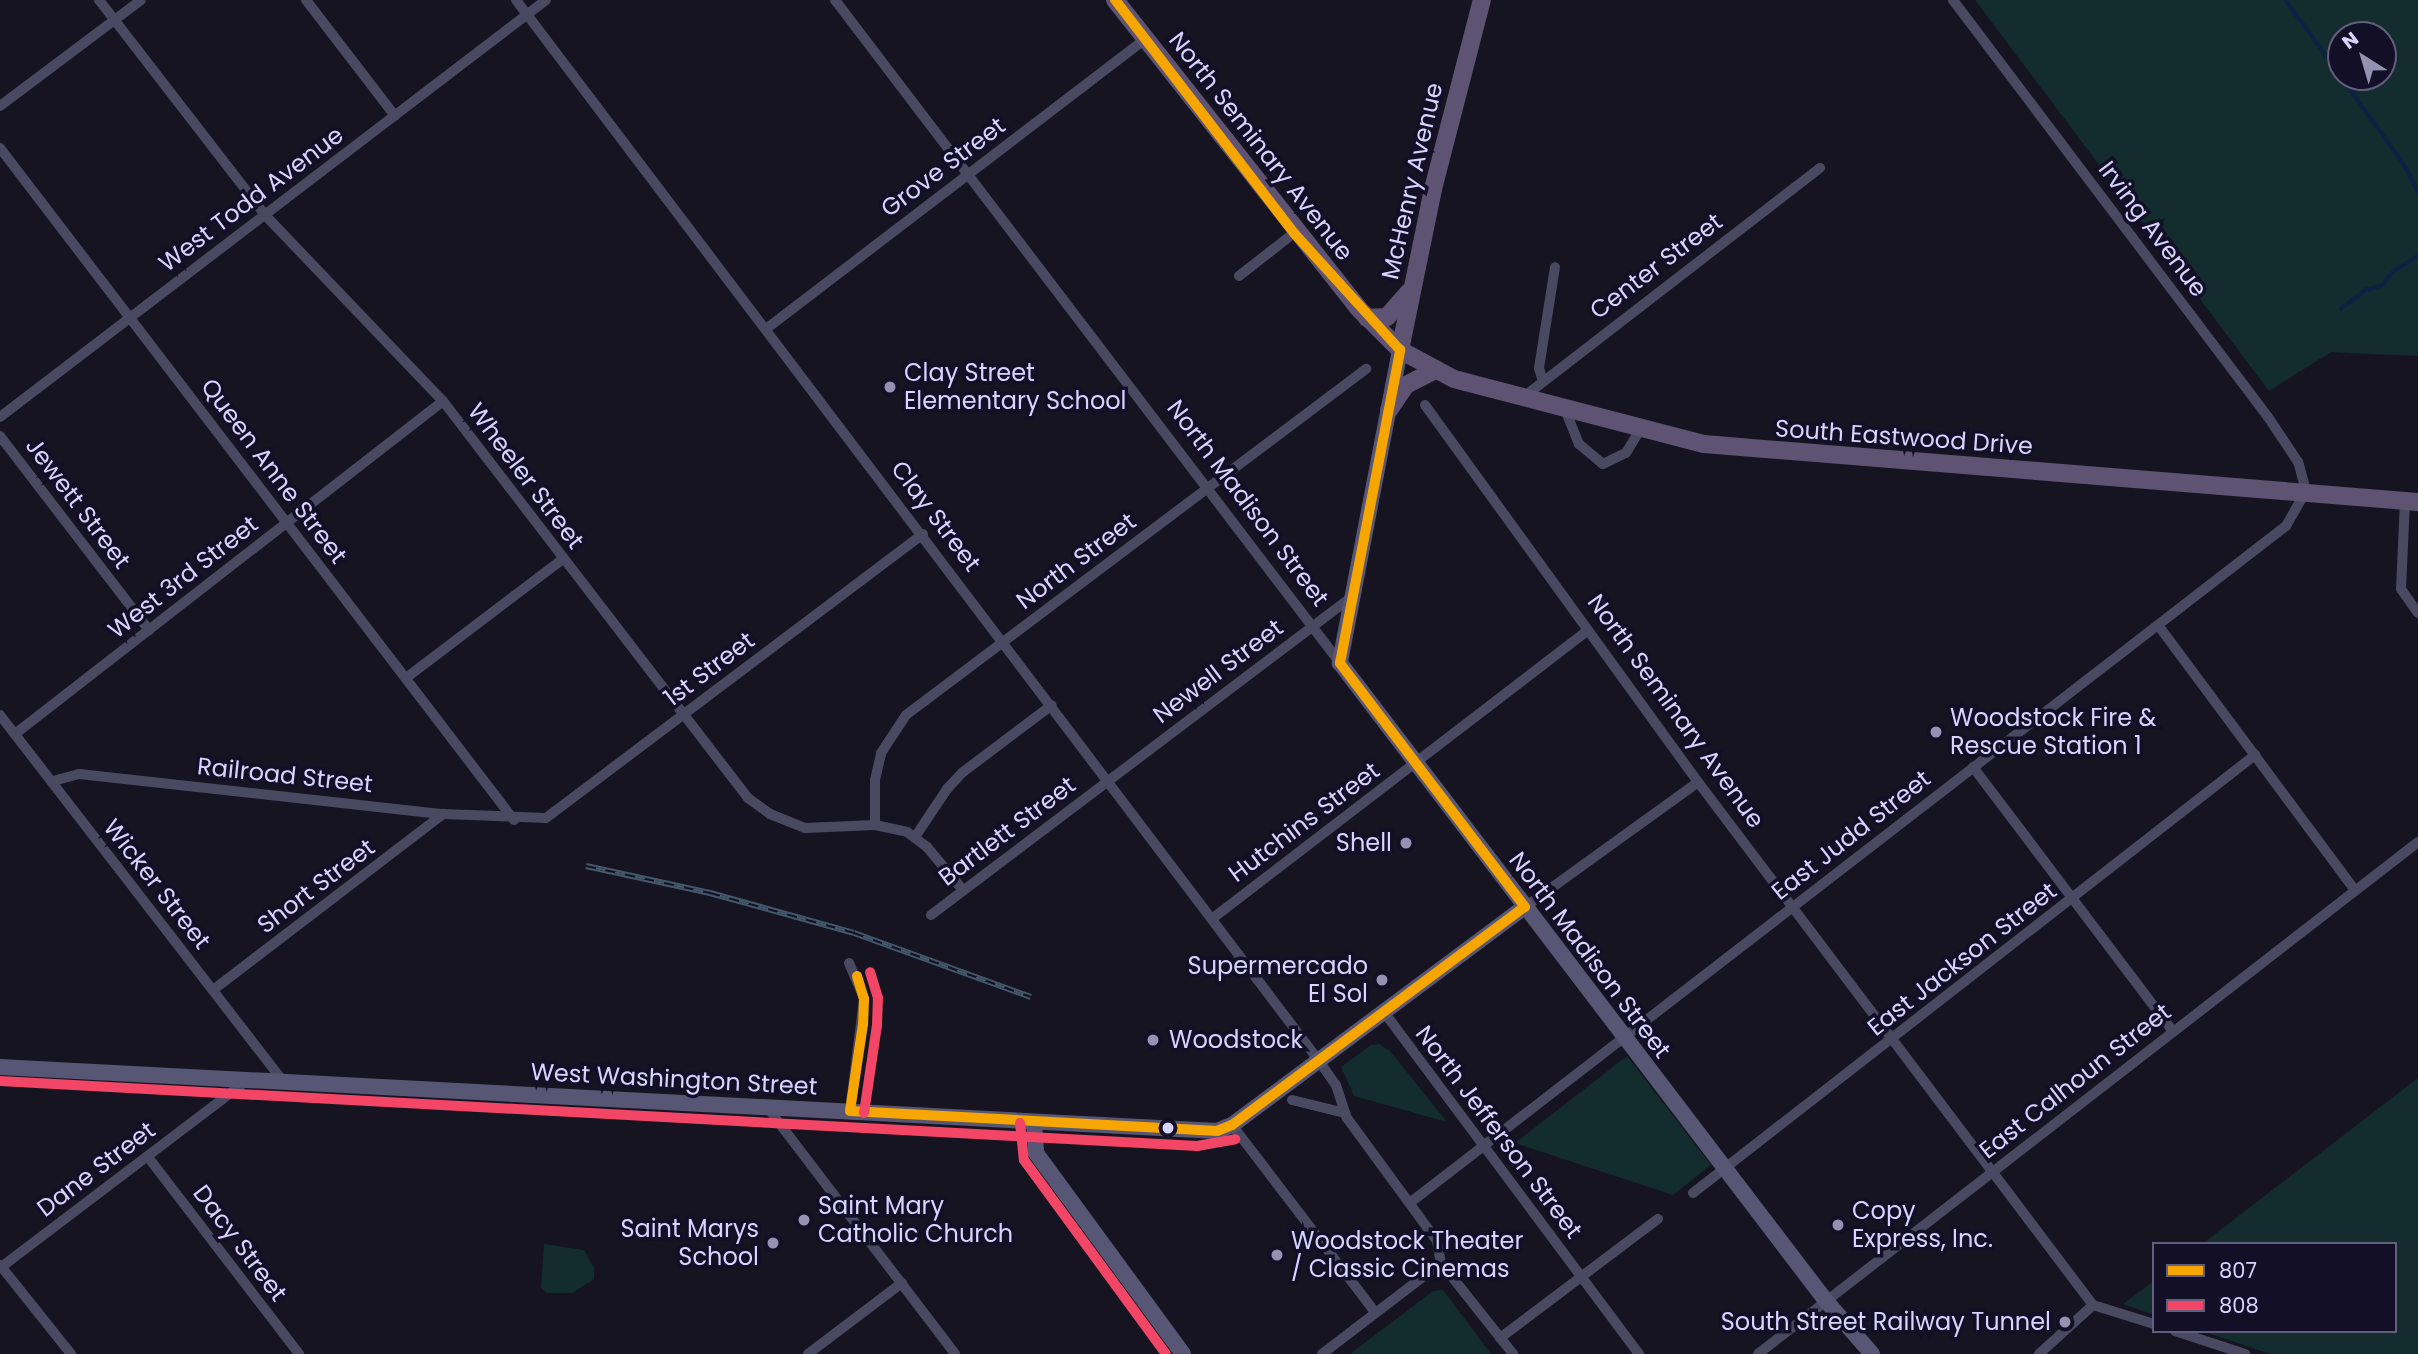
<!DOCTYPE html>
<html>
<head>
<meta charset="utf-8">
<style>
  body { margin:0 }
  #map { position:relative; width:2418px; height:1354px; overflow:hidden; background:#161421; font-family:Poppins,sans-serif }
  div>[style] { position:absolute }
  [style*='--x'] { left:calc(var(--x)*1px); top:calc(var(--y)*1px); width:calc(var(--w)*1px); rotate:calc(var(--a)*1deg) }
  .green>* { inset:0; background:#132c2d }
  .stream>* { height:3.5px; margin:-1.75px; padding:0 1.75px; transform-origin:1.75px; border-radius:1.75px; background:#0d2144 }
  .street>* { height:10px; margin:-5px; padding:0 5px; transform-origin:5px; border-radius:5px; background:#4a4962 }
  .secondary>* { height:16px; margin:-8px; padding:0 8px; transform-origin:8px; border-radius:8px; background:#575674 }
  .primary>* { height:18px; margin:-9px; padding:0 9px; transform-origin:9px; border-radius:9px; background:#5e5373 }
  .rail>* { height:6px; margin-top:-3px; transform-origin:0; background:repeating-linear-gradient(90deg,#130f26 0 10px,#43596b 0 20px); box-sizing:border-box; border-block:2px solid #43596b }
  .bus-1>* { height:10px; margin:-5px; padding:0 5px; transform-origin:5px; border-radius:5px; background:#f7a600 }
  .bus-2>* { height:10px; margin:-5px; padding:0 5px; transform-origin:5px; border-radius:5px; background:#f34667 }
  .dots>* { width:19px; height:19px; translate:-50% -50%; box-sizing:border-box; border:4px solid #130f26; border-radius:50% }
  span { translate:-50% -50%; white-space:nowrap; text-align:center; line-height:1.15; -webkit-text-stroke:7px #130f26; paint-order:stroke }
  .street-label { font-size:24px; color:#d9d4ff }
  .poi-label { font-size:24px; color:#d9d4ff }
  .left { translate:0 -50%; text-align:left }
  .right { translate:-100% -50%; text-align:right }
  .legend { position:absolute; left:2152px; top:1242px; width:245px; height:91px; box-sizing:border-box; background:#130f26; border:2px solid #625e7d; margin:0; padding:9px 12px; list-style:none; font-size:21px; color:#d9d4ff }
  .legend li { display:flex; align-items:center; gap:14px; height:35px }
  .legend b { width:35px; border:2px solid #625e7d }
  .north { position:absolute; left:2327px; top:21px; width:70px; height:70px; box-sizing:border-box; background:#130f26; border:2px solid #625e7d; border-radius:50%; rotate:323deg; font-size:19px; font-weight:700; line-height:28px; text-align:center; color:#d9d4ff }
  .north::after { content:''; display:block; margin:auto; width:24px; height:32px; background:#9591b1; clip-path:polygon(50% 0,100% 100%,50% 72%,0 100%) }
</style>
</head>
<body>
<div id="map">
  <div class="green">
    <i style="clip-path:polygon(evenodd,1975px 0,2418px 0,2418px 356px,2331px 352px,2269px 391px,1975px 0,2341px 35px,2383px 35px,2383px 77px,2341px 77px,2341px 35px)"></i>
    <i style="clip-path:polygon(1379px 1044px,1390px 1051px,1447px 1122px,1354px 1096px,1341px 1067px,1371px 1045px)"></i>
    <i style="clip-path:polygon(1627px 1056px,1711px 1165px,1673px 1195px,1515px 1143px)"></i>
    <i style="clip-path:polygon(2418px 1078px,2418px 1354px,2270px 1354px,2202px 1331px,2395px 1331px,2395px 1244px,2202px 1244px)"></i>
    <i style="clip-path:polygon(544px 1244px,584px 1250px,594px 1268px,594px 1279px,572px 1293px,547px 1293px,541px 1288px)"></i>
    <i style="clip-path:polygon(2154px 1281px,2154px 1315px,2123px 1304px)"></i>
    <i style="clip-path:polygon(1443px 1290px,1491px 1354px,1350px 1354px,1433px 1291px)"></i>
  </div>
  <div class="stream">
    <i style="--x:2286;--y:0;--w:206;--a:54.3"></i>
    <i style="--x:2406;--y:167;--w:28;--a:64"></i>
    <i style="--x:2341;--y:309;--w:31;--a:-38"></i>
    <i style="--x:2365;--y:290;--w:16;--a:-14"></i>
    <i style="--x:2381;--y:286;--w:20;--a:-49"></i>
    <i style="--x:2394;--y:271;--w:28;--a:-32"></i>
  </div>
  <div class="street">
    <i style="--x:99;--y:0;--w:272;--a:52.3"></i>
    <i style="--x:265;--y:215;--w:257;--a:46.3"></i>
    <i style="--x:443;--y:401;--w:501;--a:52.47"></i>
    <i style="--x:748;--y:798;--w:27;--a:36"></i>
    <i style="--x:770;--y:814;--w:38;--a:22"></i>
    <i style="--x:805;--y:828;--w:70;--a:-2.5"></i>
    <i style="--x:875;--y:825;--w:33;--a:12"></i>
    <i style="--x:907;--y:832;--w:25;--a:37"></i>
    <i style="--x:927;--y:847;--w:56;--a:50.1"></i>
    <i style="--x:306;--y:0;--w:146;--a:52.5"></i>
    <i style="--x:516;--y:0;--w:1331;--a:52.88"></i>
    <i style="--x:1319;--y:1061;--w:29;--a:55"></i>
    <i style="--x:1336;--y:1085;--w:35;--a:72"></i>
    <i style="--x:1347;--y:1118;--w:152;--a:53.8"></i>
    <i style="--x:1437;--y:1241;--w:22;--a:80"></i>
    <i style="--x:835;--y:0;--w:833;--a:52.7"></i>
    <i style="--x:0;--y:106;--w:176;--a:-36.9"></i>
    <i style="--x:0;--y:148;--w:846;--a:52.59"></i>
    <i style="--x:1239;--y:276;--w:70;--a:-38"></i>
    <i style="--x:766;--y:329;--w:477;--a:-37.4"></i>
    <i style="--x:1542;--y:378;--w:10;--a:-107"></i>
    <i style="--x:1539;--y:368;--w:102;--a:-81"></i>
    <i style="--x:1521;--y:399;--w:378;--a:-37.7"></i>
    <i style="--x:1425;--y:405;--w:465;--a:54.1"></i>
    <i style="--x:1698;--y:782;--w:655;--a:52.94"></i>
    <i style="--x:1566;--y:412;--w:35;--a:68"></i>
    <i style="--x:1579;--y:444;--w:31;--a:40"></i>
    <i style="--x:1603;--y:464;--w:25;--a:-26"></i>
    <i style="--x:1626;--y:453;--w:27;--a:-59"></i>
    <i style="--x:0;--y:417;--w:687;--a:-37.37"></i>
    <i style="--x:0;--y:436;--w:245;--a:52.5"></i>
    <i style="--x:2405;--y:501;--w:88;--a:92.6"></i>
    <i style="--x:2401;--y:589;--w:29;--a:55"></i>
    <i style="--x:2158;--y:625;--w:330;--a:53.4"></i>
    <i style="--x:406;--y:678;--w:197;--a:-37.2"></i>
    <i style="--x:0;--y:715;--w:460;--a:52.3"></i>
    <i style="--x:15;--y:734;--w:542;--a:-37.88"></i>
    <i style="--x:1973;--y:767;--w:331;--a:52.9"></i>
    <i style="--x:53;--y:781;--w:27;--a:-15"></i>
    <i style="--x:79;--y:774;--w:366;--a:6.3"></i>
    <i style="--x:443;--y:814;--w:103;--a:2.2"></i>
    <i style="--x:546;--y:818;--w:472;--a:-37"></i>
    <i style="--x:875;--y:825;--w:45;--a:-90"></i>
    <i style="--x:875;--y:780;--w:28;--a:-77"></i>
    <i style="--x:881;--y:753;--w:45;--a:-56.7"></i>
    <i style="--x:906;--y:715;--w:576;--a:-36.95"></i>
    <i style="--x:915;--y:837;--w:58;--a:-56.3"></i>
    <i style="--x:947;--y:789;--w:23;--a:-47"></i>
    <i style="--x:963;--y:772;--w:111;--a:-37"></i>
    <i style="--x:1525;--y:907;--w:213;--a:-35.8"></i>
    <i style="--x:931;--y:915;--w:529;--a:-37.09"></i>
    <i style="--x:1213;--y:918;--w:471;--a:-37.5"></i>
    <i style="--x:849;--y:963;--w:39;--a:67"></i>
    <i style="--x:864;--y:999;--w:113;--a:97.1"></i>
    <i style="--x:213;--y:990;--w:290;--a:-37.4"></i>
    <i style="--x:1384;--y:1012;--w:427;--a:53.3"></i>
    <i style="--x:1292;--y:1100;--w:55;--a:13.8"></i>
    <i style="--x:767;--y:1107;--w:310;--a:52.7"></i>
    <i style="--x:1232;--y:1125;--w:235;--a:52.6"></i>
    <i style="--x:148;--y:1157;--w:248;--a:52.5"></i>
    <i style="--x:1693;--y:1193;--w:713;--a:-37.93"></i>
    <i style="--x:1411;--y:1202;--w:1106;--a:-37.69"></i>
    <i style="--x:2286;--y:526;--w:40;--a:-60.3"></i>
    <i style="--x:2306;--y:491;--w:30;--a:-105"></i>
    <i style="--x:2298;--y:462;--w:54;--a:-123.7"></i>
    <i style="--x:2268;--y:417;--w:523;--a:-127.07"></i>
    <i style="--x:1441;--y:1263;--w:116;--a:51.6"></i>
    <i style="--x:0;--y:1265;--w:114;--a:51.4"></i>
    <i style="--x:0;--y:1268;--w:313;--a:-37.2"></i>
    <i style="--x:2093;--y:1305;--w:64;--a:17.3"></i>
    <i style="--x:2175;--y:1331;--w:74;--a:18.2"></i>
    <i style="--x:1500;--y:1338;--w:198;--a:-37"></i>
    <i style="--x:808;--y:1354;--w:118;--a:-37.1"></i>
    <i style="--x:1322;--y:1354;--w:150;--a:-37.4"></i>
    <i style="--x:1758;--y:1354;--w:835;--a:-37.8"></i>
    <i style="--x:2039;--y:1354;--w:73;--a:-42.2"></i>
  </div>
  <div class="secondary">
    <i style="--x:1400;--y:350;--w:319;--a:100.9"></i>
    <i style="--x:1340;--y:663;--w:802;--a:52.7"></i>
    <i style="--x:1826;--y:1301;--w:70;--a:49"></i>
    <i style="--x:0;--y:1067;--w:1219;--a:3.01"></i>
    <i style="--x:1217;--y:1131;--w:16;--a:-22"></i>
    <i style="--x:1232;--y:1125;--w:365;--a:-36.7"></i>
    <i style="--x:1034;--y:1122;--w:31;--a:86"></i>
    <i style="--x:1036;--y:1153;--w:249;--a:53.8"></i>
  </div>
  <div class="primary">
    <i style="--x:1115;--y:0;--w:392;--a:51.7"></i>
    <i style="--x:1358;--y:308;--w:59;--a:45"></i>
    <i style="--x:1400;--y:350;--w:61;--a:28.2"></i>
    <i style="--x:1454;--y:379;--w:258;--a:14.6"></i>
    <i style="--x:1704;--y:444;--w:716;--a:4.64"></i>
    <i style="--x:1367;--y:318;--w:20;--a:-3"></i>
    <i style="--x:1387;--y:317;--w:33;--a:-49"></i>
    <i style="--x:1400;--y:350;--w:164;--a:-78.4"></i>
    <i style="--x:1433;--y:189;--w:195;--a:-75.5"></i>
    <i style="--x:1389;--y:410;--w:30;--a:-56"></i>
    <i style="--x:1406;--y:385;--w:34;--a:-27"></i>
  </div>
  <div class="rail">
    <i style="--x:586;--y:866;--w:127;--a:12.3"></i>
    <i style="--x:710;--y:893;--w:149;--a:15.5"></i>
    <i style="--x:854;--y:933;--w:188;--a:19.9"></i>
  </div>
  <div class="bus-1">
    <i style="--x:857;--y:976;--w:24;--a:73"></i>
    <i style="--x:864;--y:999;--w:25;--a:92"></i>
    <i style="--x:863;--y:1024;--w:88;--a:98.5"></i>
    <i style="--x:850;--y:1111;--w:368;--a:3.1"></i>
    <i style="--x:1217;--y:1131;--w:16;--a:-22"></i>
    <i style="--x:1232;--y:1125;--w:365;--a:-36.7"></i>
    <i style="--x:1525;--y:907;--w:306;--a:-127.2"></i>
    <i style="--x:1340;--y:663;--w:319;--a:-79.1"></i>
    <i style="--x:1400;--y:350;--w:158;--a:-132.2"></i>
    <i style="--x:1294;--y:233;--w:294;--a:-127.5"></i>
  </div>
  <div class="bus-2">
    <i style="--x:0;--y:1081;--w:1199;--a:3.11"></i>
    <i style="--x:1197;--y:1146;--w:39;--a:-10"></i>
    <i style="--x:864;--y:1113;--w:89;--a:-81.6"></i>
    <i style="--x:877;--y:1025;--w:27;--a:-88"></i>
    <i style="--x:878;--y:998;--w:27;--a:-107"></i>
    <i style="--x:1020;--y:1123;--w:37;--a:84"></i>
    <i style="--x:1024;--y:1160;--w:240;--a:53.8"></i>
  </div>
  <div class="dots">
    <i style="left:890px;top:387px;background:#9591b1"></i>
    <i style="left:1936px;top:732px;background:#9591b1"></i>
    <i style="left:1406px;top:843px;background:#9591b1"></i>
    <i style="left:1382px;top:980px;background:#9591b1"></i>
    <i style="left:1153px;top:1040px;background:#9591b1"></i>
    <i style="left:1168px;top:1128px;background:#d9d4ff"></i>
    <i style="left:804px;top:1220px;background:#9591b1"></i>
    <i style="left:1838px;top:1225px;background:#9591b1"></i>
    <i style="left:773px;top:1243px;background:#9591b1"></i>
    <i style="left:1277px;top:1255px;background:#9591b1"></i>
    <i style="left:2065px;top:1322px;background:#9591b1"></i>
  </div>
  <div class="street-label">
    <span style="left:1261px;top:146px;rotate:52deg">North Seminary Avenue</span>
    <span style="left:943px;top:167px;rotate:-37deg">Grove Street</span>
    <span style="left:1412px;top:181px;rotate:-77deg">McHenry Avenue</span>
    <span style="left:251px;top:199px;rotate:-37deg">West Todd Avenue</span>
    <span style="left:2153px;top:229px;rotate:53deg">Irving Avenue</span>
    <span style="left:1656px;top:266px;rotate:-37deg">Center Street</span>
    <span style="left:1904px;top:437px;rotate:4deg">South Eastwood Drive</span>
    <span style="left:274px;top:471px;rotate:53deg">Queen Anne Street</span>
    <span style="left:526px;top:476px;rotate:53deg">Wheeler Street</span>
    <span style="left:78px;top:503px;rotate:53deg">Jewett Street</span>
    <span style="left:1248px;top:503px;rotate:53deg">North Madison Street</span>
    <span style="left:936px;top:516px;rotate:53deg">Clay Street</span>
    <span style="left:1076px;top:561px;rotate:-37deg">North Street</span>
    <span style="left:183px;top:577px;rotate:-38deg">West 3rd Street</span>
    <span style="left:709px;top:669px;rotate:-37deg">1st Street</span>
    <span style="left:1218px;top:671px;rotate:-37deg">Newell Street</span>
    <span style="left:1676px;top:711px;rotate:54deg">North Seminary Avenue</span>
    <span style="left:285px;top:775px;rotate:6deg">Railroad Street</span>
    <span style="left:1304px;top:822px;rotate:-37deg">Hutchins Street</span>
    <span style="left:1007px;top:831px;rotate:-37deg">Bartlett Street</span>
    <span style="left:1851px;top:835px;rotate:-38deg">East Judd Street</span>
    <span style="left:157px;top:884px;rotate:52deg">Wicker Street</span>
    <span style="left:316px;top:886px;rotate:-37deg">Short Street</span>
    <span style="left:1590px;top:955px;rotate:53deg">North Madison Street</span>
    <span style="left:1962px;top:959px;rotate:-38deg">East Jackson Street</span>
    <span style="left:674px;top:1079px;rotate:3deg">West Washington Street</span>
    <span style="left:2075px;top:1081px;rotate:-38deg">East Calhoun Street</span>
    <span style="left:1499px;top:1132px;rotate:53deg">North Jefferson Street</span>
    <span style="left:96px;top:1169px;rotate:-37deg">Dane Street</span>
    <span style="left:240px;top:1243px;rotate:53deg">Dacy Street</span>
  </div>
  <div class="poi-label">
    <span class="left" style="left:904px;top:387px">Clay Street<br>Elementary School</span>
    <span class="left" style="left:1950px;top:732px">Woodstock Fire &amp;<br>Rescue Station 1</span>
    <span class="right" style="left:1392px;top:843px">Shell</span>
    <span class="right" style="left:1368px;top:980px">Supermercado<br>El Sol</span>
    <span class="left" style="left:1169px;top:1040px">Woodstock</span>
    <span class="left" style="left:818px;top:1220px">Saint Mary<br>Catholic Church</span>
    <span class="left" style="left:1852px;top:1225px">Copy<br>Express, Inc.</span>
    <span class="right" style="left:759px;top:1243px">Saint Marys<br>School</span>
    <span class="left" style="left:1291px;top:1255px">Woodstock Theater<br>/ Classic Cinemas</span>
    <span class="right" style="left:2051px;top:1322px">South Street Railway Tunnel</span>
  </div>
  <ul class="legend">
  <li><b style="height:9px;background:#f7a600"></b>807</li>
  <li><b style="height:9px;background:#f34667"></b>808</li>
  </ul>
  <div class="north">N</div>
</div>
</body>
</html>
